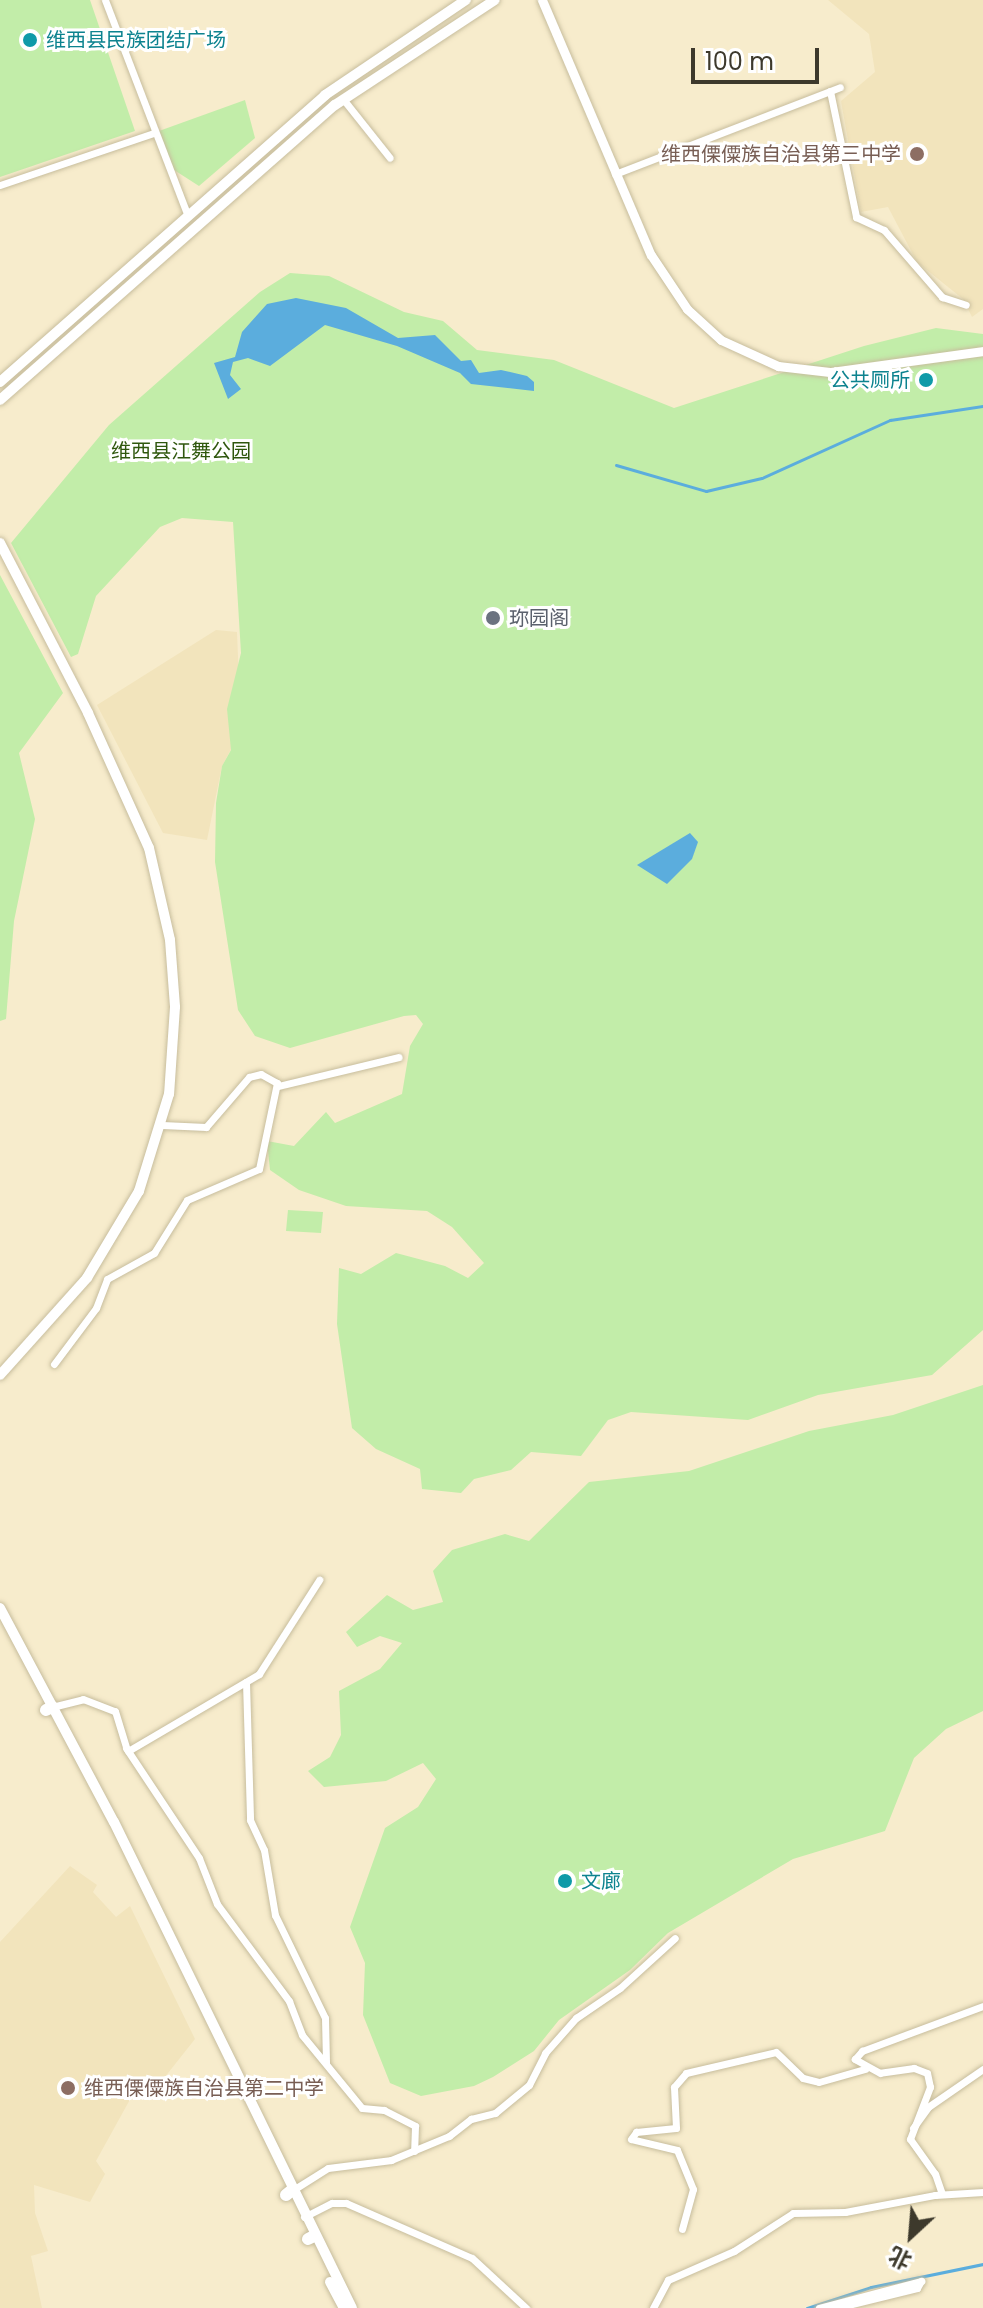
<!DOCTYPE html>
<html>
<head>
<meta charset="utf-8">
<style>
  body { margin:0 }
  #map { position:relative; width:983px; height:2308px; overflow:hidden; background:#f7eccc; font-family:Poppins,"Noto Sans SC",sans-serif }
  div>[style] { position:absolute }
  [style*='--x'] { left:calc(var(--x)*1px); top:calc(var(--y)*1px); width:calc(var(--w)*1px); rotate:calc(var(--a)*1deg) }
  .built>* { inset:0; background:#f2e4bc }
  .green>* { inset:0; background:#c2eda9 }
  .water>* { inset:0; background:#5baddd }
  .stream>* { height:3px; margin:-1.5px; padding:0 1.5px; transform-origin:1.5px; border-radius:1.5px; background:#5baddd }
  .roads { filter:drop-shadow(0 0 2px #c7bd9d) drop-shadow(0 0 2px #c7bd9d) }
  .minor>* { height:7px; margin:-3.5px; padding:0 3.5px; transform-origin:3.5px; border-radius:3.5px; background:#fff }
  .tertiary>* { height:9px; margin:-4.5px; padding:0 4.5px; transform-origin:4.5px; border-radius:4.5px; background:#fff }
  .secondary>* { height:10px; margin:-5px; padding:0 5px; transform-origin:5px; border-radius:5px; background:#fff }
  .trunk>* { height:12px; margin:-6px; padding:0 6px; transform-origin:6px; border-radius:6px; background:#fff }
  .dots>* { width:22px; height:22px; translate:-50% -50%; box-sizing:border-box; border:4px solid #fff; border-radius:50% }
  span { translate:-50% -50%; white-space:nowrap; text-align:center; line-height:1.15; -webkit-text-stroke:6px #fff; paint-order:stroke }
  .culture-label { font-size:20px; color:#0d838f }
  .left { translate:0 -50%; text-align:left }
  .right { translate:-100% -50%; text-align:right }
  .education-label { font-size:20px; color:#785e54 }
  .park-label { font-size:20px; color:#2f570d }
  .worship-label { font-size:20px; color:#5b616d }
  .north { position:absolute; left:871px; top:2196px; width:80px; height:80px; -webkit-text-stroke:6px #fff; paint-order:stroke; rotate:206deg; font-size:22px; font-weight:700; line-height:32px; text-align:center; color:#3d392c }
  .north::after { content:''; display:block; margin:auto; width:28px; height:36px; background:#3d392c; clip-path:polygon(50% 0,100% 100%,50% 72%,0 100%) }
  .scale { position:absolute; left:691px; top:48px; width:128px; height:36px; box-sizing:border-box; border:4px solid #3d392c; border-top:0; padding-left:10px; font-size:24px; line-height:28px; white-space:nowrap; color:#3d392c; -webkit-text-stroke:6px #fff; paint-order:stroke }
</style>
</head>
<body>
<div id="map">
  <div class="built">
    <i style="clip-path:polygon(828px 0,983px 0,983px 309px,972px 317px,963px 299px,917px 262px,888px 207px,861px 212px,841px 101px,875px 72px,869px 34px)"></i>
    <i style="clip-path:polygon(216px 630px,237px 632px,241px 731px,222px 766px,207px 840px,163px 833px,97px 705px)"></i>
    <i style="clip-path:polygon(70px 1866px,97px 1885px,93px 1892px,116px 1917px,130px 1906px,195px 2039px,153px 2092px,138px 2085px,96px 2161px,105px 2174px,90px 2202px,34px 2185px,35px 2213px,48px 2251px,31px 2256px,42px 2308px,0 2308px,0 1942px)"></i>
  </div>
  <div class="green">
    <i style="clip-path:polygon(0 0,90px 0,135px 131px,0 177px)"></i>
    <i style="clip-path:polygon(245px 100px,255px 138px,199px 186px,171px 168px,159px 131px)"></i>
    <i style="clip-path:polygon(290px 273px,329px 276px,404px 312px,443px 321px,477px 350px,554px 360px,674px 408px,864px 346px,936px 328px,983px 334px,983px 1330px,932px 1375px,818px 1395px,748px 1420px,631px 1412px,608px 1420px,581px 1456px,531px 1452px,511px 1470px,474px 1479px,461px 1493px,422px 1489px,420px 1469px,376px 1449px,352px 1428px,337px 1324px,339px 1268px,361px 1274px,396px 1253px,445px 1266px,468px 1278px,484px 1263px,452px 1227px,427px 1211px,346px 1206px,299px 1190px,270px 1170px,267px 1141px,294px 1146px,326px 1112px,335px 1123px,402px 1094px,410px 1046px,423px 1024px,416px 1015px,404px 1016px,290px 1048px,255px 1036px,238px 1010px,215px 862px,216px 803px,222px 766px,231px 750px,227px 709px,241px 653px,233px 522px,182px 518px,160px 527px,96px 596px,78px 654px,71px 657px,11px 543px,109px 425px,260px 292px)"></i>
    <i style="clip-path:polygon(0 575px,63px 693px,19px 753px,35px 819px,14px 921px,6px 1019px,0 1021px)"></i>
    <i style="clip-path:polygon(288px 1210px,323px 1212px,321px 1233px,286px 1231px)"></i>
    <i style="clip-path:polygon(983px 1385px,983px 1711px,946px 1729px,914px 1758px,885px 1831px,793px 1859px,668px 1933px,630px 1970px,559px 2020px,534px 2051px,493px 2077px,474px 2086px,421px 2096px,390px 2083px,363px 2015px,365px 1963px,350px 1927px,385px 1828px,418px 1807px,436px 1779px,423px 1763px,386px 1781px,324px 1787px,308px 1771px,330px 1757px,341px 1735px,339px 1691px,380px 1669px,402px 1643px,380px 1636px,357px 1647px,346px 1632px,387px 1595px,413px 1610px,443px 1602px,433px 1571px,452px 1550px,505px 1534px,529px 1541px,589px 1482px,689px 1471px,809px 1431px,893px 1415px)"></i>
  </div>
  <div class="water">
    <i style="clip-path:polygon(296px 298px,346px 308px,398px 338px,435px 335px,461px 361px,471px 360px,479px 373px,501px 370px,527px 376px,534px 382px,534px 391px,471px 384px,460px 373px,397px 346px,325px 325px,270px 366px,248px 358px,233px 362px,230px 375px,241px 389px,228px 399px,214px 363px,235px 357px,242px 332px,267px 304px)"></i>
    <i style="clip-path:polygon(690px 833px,698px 842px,692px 859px,667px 884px,637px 865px)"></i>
  </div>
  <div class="stream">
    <i style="--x:616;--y:465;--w:94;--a:16.1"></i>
    <i style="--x:706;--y:491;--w:57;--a:-13.1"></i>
    <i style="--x:762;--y:478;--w:141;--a:-24.4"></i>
    <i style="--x:890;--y:420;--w:94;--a:-8.6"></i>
    <i style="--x:807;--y:2308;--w:67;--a:-18.2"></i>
    <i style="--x:871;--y:2287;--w:114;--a:-11.6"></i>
  </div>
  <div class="roads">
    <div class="minor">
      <i style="--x:105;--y:0;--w:231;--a:69"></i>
      <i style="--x:830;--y:91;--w:129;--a:78.3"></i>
      <i style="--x:856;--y:217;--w:31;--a:25"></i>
      <i style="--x:884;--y:230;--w:89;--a:49.1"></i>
      <i style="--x:942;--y:297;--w:25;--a:18"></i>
      <i style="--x:343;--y:99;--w:75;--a:51.5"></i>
      <i style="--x:615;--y:174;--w:241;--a:-21.1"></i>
      <i style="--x:0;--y:185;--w:163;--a:-18.7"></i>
      <i style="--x:278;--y:1086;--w:124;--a:-13.5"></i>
      <i style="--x:54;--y:1364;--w:70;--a:-53.1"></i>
      <i style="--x:96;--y:1308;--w:31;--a:-69"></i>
      <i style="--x:107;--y:1279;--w:54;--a:-29"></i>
      <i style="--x:154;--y:1253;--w:62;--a:-58.1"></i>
      <i style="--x:187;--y:1200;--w:78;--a:-23.3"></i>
      <i style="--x:259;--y:1169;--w:88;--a:-78.2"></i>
      <i style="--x:277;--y:1083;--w:18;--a:-151"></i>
      <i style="--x:261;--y:1074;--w:12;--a:166"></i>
      <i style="--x:249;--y:1077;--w:66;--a:130.7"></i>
      <i style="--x:206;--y:1127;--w:44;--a:-177.4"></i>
      <i style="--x:246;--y:1682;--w:138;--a:88.3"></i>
      <i style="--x:250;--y:1820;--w:33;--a:65"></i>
      <i style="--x:264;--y:1850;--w:66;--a:80.4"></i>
      <i style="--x:275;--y:1915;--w:114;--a:64.1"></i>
      <i style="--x:325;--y:2018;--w:45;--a:88.7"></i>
      <i style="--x:52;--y:1707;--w:32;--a:-14"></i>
      <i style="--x:83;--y:1699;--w:34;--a:21"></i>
      <i style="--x:115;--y:1711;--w:39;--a:73"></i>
      <i style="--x:126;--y:1748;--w:132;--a:56.4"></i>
      <i style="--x:199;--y:1858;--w:49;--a:68.6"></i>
      <i style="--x:217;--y:1904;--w:121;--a:53.4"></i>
      <i style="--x:289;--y:2001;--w:36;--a:69"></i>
      <i style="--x:302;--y:2035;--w:94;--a:50.6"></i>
      <i style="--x:362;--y:2108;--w:22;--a:5"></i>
      <i style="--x:384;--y:2110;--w:35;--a:27"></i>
      <i style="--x:415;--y:2126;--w:25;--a:92"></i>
      <i style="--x:128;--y:1751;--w:152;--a:-30.4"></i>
      <i style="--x:259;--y:1674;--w:112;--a:-57.4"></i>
      <i style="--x:913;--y:2128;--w:26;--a:-54"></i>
      <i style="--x:928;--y:2107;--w:67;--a:-34.6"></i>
      <i style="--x:293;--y:2190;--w:41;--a:-32.2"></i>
      <i style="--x:328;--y:2168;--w:64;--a:-7.2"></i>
      <i style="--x:391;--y:2160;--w:63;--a:-22.5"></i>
      <i style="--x:449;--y:2136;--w:28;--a:-38"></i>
      <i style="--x:471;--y:2119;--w:25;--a:-14"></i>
      <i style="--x:495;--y:2113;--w:44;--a:-39.5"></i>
      <i style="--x:529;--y:2085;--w:36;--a:-63"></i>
      <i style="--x:545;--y:2053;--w:47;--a:-48.5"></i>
      <i style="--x:576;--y:2018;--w:53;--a:-34.3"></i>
      <i style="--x:620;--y:1988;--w:74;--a:-42.3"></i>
      <i style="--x:942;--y:2194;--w:21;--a:-109"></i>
      <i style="--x:935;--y:2174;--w:43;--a:-125.5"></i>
      <i style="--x:910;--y:2139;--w:56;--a:-69"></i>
      <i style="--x:930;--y:2087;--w:14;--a:-102"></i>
      <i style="--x:927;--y:2073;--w:14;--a:-159"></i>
      <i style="--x:914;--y:2068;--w:34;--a:172"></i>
      <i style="--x:880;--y:2073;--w:29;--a:-151"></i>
      <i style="--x:855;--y:2059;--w:11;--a:-49"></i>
      <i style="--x:862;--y:2051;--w:129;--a:-20.4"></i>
      <i style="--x:304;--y:2217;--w:31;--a:-27"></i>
      <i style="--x:332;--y:2203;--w:14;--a:0"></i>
      <i style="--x:346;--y:2203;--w:137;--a:23.6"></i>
      <i style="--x:472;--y:2258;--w:74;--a:42.8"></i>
      <i style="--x:682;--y:2229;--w:41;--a:-74.6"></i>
      <i style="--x:693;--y:2189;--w:42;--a:-112.3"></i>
      <i style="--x:677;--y:2150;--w:47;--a:-166.6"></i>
      <i style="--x:631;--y:2139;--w:9;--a:-54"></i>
      <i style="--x:636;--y:2132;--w:40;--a:-5.7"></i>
      <i style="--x:676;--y:2128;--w:41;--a:-92.8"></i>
      <i style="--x:674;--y:2087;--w:18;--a:-49"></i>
      <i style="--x:686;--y:2073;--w:92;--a:-13.1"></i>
      <i style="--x:776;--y:2052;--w:37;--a:44"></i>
      <i style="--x:803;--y:2078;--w:16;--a:14"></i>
      <i style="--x:819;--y:2082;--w:48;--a:-15.8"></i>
      <i style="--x:653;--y:2308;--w:32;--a:-62"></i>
      <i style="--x:668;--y:2280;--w:72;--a:-23.7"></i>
      <i style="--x:734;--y:2251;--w:70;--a:-32.8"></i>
      <i style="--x:793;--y:2213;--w:52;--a:-1.1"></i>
      <i style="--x:845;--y:2212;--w:92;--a:-10.7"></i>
      <i style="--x:935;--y:2195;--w:48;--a:-3.6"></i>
      <i style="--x:819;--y:2308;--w:106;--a:-14.8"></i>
      <i style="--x:921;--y:2281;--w:8;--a:120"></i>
      <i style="--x:917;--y:2288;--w:83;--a:166.1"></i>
    </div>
    <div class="tertiary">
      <i style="--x:542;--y:0;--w:277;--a:66.9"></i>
      <i style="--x:651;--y:255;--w:65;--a:56.3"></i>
      <i style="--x:687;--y:309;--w:46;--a:42.4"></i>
      <i style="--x:721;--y:340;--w:63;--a:24.5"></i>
      <i style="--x:778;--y:366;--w:52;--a:6.6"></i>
      <i style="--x:830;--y:372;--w:154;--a:-7.8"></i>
    </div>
    <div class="secondary">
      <i style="--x:0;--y:382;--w:434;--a:-41.4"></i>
      <i style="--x:325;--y:95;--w:170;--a:-34"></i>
      <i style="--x:0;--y:400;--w:446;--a:-41.4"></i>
      <i style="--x:335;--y:105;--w:191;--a:-33.3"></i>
      <i style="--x:0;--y:543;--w:191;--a:62.6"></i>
      <i style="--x:88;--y:713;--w:148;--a:65.7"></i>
      <i style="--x:149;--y:848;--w:94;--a:77.1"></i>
      <i style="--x:170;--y:940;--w:67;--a:85.7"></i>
      <i style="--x:175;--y:1007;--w:87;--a:93.9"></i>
      <i style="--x:169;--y:1094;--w:102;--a:107.2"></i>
      <i style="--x:139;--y:1191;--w:101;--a:120.9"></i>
      <i style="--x:87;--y:1278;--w:130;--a:131.9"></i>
      <i style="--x:0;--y:1608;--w:242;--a:62"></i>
      <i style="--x:114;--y:1822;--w:541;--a:63.91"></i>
      <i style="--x:330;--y:2282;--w:30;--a:62"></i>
    </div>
    <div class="trunk">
      <i style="--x:46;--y:1710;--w:7;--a:-27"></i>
      <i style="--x:286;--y:2195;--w:6;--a:-39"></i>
      <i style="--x:308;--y:2239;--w:7;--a:-27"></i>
    </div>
  </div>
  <div class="dots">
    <i style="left:30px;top:40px;background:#0f9aa8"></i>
    <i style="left:917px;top:154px;background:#8d6e63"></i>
    <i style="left:926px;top:380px;background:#0f9aa8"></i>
    <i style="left:493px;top:618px;background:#6b7280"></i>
    <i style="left:565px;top:1881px;background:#0f9aa8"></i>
    <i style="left:68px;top:2088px;background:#8d6e63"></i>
  </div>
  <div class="culture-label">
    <span class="left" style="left:46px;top:40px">维西县民族团结广场</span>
    <span class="right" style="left:910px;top:380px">公共厕所</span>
    <span class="left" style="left:581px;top:1881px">文廊</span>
  </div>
  <div class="education-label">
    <span class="right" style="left:901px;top:154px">维西傈僳族自治县第三中学</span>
    <span class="left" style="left:84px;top:2088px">维西傈僳族自治县第二中学</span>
  </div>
  <div class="park-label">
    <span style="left:181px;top:451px">维西县江舞公园</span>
  </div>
  <div class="worship-label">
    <span class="left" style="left:509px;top:618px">珎园阁</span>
  </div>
  <div class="north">北</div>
  <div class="scale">100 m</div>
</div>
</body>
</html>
